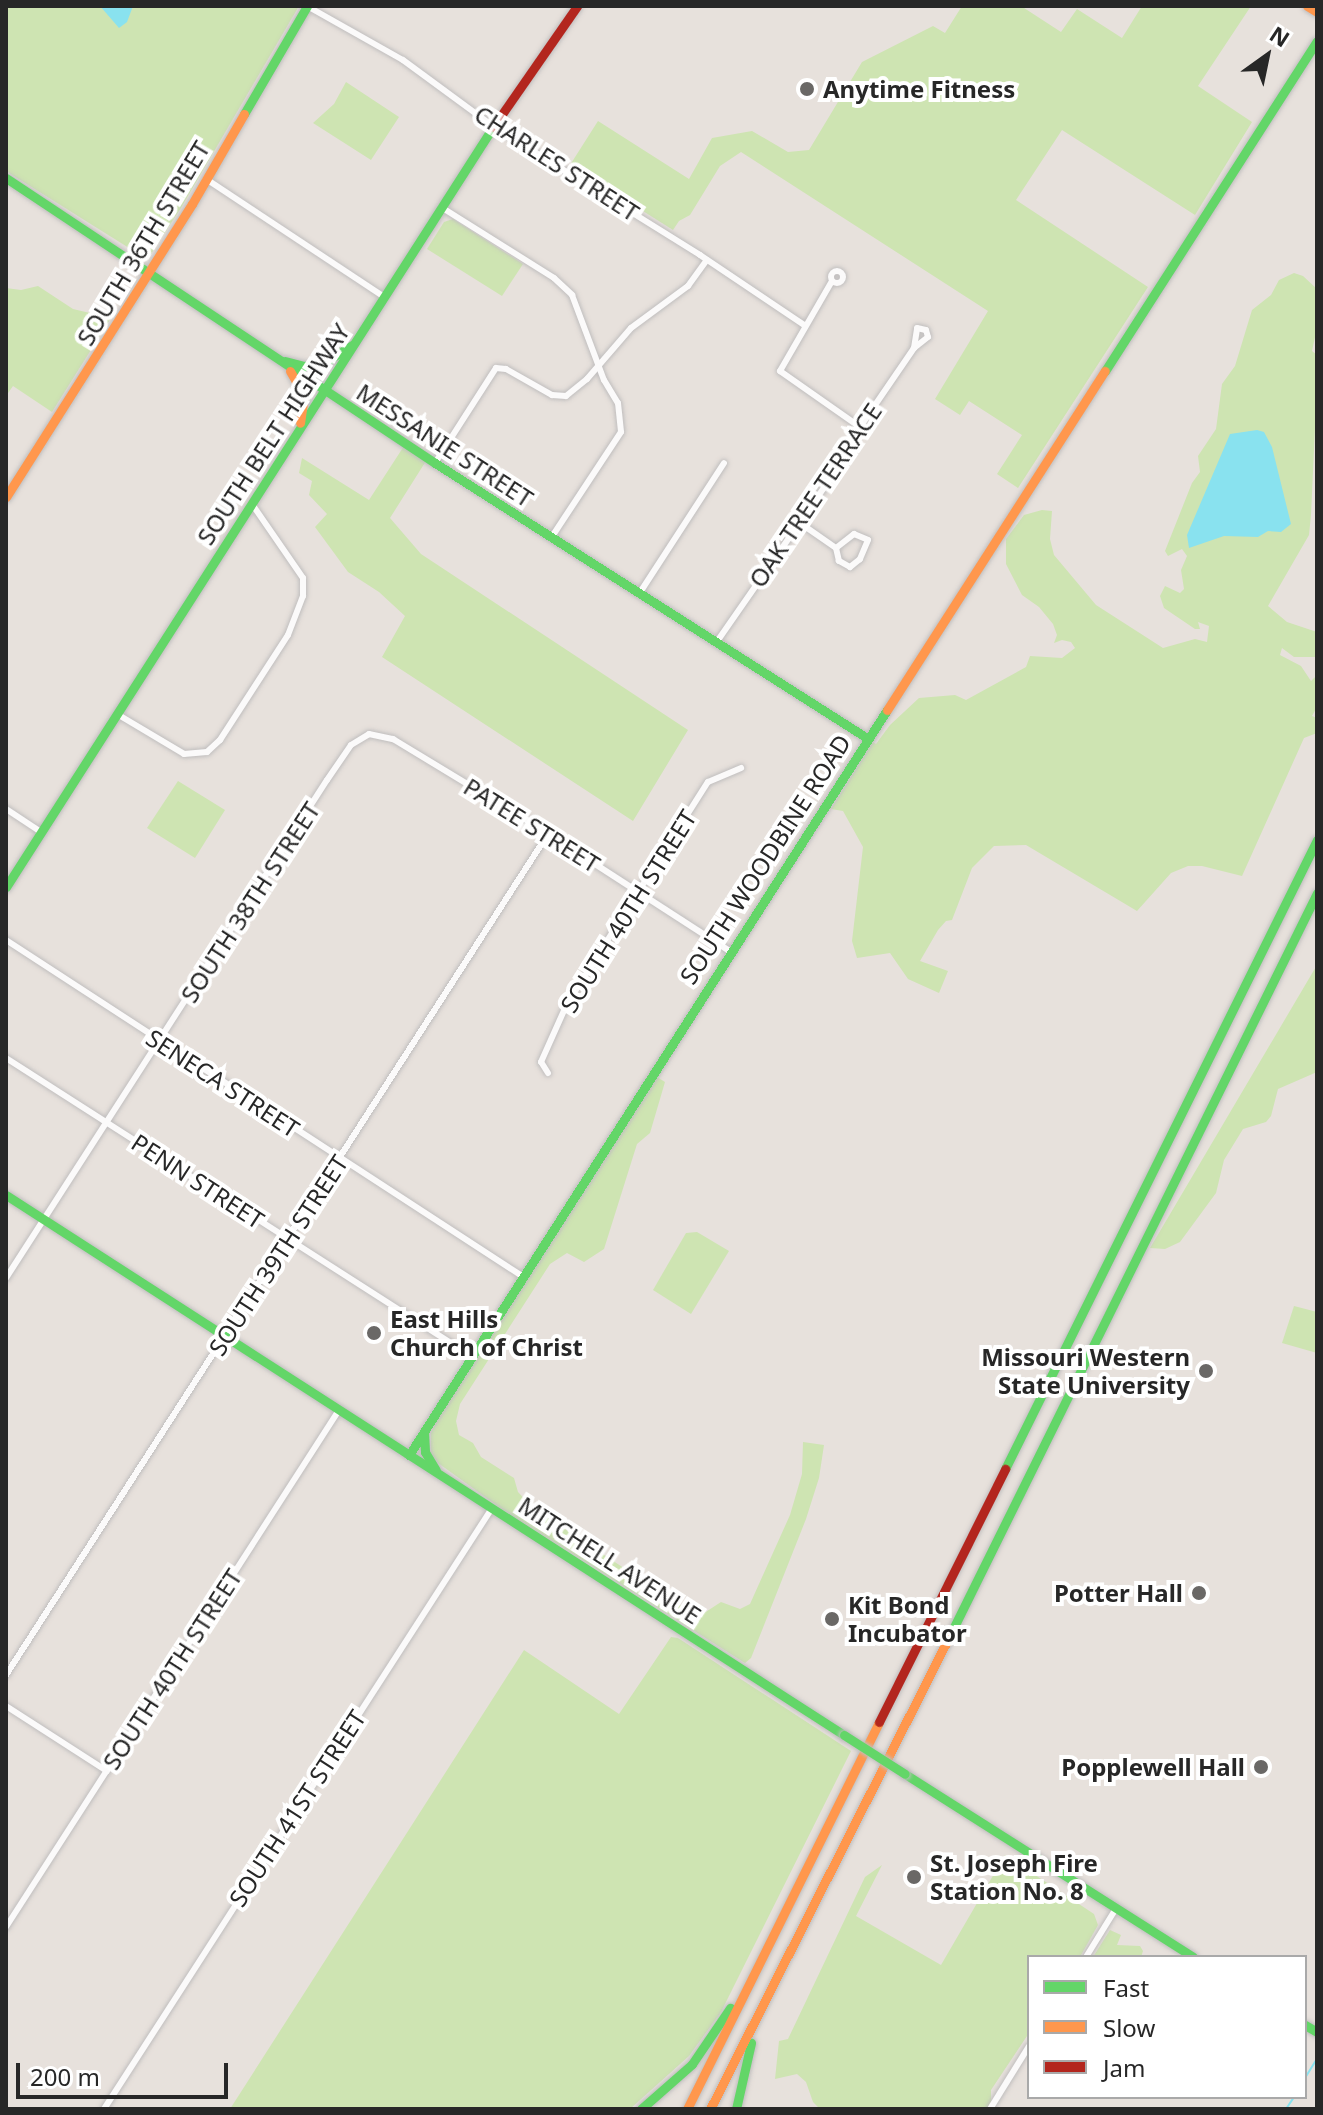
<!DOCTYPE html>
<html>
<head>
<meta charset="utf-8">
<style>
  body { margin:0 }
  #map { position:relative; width:1323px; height:2115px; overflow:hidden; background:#e7e1dc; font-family:"Noto Sans",sans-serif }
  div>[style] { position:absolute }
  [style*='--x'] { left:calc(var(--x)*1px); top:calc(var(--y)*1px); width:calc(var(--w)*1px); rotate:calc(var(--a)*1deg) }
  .green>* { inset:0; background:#cee4b2 }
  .water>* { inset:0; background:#89e2ef }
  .stream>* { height:2px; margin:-1px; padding:0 1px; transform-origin:1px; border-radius:1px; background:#89e2ef }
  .roads { filter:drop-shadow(0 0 2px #c0bebe) drop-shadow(0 0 2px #c0bebe) }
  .street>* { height:6px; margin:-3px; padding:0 3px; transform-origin:3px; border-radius:3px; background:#fbfafa }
  .street>.ring { margin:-3px; padding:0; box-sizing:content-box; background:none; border:6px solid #fbfafa; border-radius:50% }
  .fast>* { height:9px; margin:-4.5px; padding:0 4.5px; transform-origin:4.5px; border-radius:4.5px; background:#63d668 }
  .slow>* { height:9px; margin:-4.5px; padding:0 4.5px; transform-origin:4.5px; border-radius:4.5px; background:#ff974d }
  .jam>* { height:9px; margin:-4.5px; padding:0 4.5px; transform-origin:4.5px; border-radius:4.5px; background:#b3261e }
  .bridges { filter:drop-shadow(0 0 2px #c0bebe) drop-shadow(0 0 2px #c0bebe) }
  .fast-bridge>* { height:9px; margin:-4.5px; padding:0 4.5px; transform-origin:4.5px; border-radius:4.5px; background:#63d668 }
  .dots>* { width:22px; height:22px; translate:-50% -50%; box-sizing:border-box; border:4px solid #fff; border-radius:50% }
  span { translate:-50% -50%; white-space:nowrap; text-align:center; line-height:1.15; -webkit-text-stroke:8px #fff; paint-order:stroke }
  .poi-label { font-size:24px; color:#272727; font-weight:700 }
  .left { translate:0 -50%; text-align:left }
  .right { translate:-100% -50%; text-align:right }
  .street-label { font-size:24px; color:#272727 }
  .frame { position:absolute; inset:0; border:8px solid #272727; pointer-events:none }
  .legend { position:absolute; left:1027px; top:1955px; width:280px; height:144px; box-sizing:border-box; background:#fff; border:2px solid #a9a9a9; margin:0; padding:10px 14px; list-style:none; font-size:24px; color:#272727 }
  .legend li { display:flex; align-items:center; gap:16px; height:40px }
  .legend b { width:40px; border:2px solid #a9a9a9 }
  .north { position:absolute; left:1227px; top:16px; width:80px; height:80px; -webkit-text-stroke:6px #fff; paint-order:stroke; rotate:33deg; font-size:22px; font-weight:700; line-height:32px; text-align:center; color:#272727 }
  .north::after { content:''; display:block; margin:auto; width:28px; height:36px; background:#272727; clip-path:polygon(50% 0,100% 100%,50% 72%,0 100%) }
  .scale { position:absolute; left:16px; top:2063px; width:212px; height:36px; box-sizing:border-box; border:4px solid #272727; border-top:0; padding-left:10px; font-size:24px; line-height:28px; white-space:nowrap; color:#272727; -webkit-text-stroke:6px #fff; paint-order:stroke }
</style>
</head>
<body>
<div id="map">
  <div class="green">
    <i style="clip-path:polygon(6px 6px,299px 6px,181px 208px,149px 257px,145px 258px,6px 171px)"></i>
    <i style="clip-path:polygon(962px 6px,1021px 6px,1061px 32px,1077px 9px,1122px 38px,1142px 6px,1251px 6px,1198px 86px,1252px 122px,1195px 215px,1062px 130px,1016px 200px,1148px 287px,1018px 488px,997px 474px,1022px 435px,969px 401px,960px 415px,935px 399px,988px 311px,741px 152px,720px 166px,690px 215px,679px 221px,673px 230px,570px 165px,598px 121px,689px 179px,712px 138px,752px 131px,788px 152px,809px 150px,862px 62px,933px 26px,945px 33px)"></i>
    <i style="clip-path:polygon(346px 82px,399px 117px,371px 160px,313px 123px,334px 104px)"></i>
    <i style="clip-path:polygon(453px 219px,523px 264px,502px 296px,427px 249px,444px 222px)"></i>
    <i style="clip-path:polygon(1294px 273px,1303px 276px,1317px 289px,1317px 328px,1312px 351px,1317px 355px,1317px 385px,1311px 515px,1309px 535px,1268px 606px,1287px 622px,1317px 632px,1317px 657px,1294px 657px,1282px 648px,1280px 655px,1301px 666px,1311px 681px,1317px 675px,1317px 707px,1312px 716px,1317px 718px,1317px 733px,1304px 738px,1242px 876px,1202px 866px,1188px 866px,1171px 873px,1137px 911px,1026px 845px,994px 846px,972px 868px,952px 920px,946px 921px,938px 930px,920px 961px,948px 971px,939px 993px,908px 979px,890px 953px,857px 958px,852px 941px,863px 847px,843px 811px,831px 809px,873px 742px,876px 744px,890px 725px,919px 698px,955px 695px,966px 700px,1026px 667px,1030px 656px,1062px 658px,1075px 648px,1071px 642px,1062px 640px,1054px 643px,1057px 635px,1053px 624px,1039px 607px,1022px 595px,1006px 564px,1006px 539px,1024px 515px,1042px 510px,1052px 511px,1050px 539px,1054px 555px,1096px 605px,1163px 648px,1195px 639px,1207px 642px,1209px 626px,1198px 622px,1200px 629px,1195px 629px,1164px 608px,1160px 596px,1165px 586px,1180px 593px,1184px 589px,1181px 570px,1187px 556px,1182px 549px,1168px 556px,1165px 551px,1192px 483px,1200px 472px,1198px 456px,1216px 429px,1222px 384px,1235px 366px,1252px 310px,1271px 295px,1279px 280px)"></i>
    <i style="clip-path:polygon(38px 286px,73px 309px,111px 318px,52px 412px,13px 386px,6px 396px,6px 288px,21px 290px)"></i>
    <i style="clip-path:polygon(404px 446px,426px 461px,390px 518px,421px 554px,688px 730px,633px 821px,382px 657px,405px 616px,379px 592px,348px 572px,315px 527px,327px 514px,309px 495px,312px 481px,299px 473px,302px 458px,369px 500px)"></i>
    <i style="clip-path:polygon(178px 781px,225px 810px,195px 858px,147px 828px)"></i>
    <i style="clip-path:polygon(1317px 965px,1317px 1072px,1278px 1089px,1271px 1116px,1266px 1122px,1243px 1129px,1224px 1160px,1216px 1193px,1180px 1242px,1165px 1249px,1150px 1248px)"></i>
    <i style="clip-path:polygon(657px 1077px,665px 1082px,650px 1133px,637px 1144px,604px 1249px,584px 1262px,567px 1253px,550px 1264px,460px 1404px,456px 1421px,459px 1435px,473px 1443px,481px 1457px,514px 1478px,518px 1492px,533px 1508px,698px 1617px,721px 1602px,740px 1609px,750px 1604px,790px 1515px,802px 1474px,803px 1442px,824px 1445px,819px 1478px,806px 1519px,751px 1658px,745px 1663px,502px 1509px,438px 1463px,431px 1453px,431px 1433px,437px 1420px)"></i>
    <i style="clip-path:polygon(697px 1232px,729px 1251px,691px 1314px,653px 1290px,686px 1233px)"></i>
    <i style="clip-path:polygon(1294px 1306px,1317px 1312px,1317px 1353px,1282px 1343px)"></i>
    <i style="clip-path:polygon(671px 1637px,678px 1638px,851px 1751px,721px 2012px,689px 2056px,630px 2109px,230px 2109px,524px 1650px,619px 1714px)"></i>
    <i style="clip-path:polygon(1005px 1855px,1094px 1914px,1098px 1925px,1080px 1957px,1029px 1957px,1029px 2033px,991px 2090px,991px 2109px,820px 2109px,813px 2102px,806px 2082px,797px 2074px,775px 2079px,779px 2041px,788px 2039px,865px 1877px,882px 1865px,856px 1916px,941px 1965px)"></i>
    <i style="clip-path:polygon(1110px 1930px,1121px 1935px,1117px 1945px,1140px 1946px,1143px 1951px,1141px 1957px,1093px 1957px)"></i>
  </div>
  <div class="water">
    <i style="clip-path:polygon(100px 6px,133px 6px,127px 22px,119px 28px)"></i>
    <i style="clip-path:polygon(1257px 430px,1264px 432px,1272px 447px,1291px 524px,1281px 532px,1268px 531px,1258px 537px,1224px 536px,1189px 548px,1187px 535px,1230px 434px)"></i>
  </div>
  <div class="stream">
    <i style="--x:1305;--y:2078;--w:22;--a:-58"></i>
    <i style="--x:1286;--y:2109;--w:14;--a:-56"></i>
  </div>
  <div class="roads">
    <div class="street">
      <i style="--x:307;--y:6;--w:110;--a:29.4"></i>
      <i style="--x:403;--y:60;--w:112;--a:36.3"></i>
      <i style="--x:493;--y:126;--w:244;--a:31.9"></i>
      <i style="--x:700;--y:255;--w:125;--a:33.9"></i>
      <i style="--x:206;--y:179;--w:214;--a:33.5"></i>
      <i style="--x:441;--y:207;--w:133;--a:32.1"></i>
      <i style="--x:554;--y:278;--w:25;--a:43"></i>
      <i style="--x:572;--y:295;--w:91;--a:69.4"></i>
      <i style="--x:604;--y:380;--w:27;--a:59"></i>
      <i style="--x:618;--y:403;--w:29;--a:84"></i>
      <i style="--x:621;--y:432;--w:127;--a:123.4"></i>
      <i class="ring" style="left:831px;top:271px;width:6px;height:6px"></i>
      <i style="--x:832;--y:281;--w:104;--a:120"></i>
      <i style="--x:780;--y:371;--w:98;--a:35"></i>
      <i style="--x:917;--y:328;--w:9;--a:13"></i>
      <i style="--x:926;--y:330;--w:7;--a:74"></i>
      <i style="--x:928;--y:337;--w:18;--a:142"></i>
      <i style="--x:914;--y:348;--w:20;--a:-81"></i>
      <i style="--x:435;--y:463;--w:113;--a:-57.3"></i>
      <i style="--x:496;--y:368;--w:10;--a:6"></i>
      <i style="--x:506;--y:369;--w:53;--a:29.5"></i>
      <i style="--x:552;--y:395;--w:14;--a:4"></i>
      <i style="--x:566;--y:396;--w:27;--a:-39"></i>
      <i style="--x:587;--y:379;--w:67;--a:-49.2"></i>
      <i style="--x:631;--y:328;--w:71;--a:-36.4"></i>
      <i style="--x:688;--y:286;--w:32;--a:-54"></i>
      <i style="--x:800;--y:523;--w:44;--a:34.8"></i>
      <i style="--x:854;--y:534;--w:15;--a:23"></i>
      <i style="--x:868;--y:540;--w:21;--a:113"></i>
      <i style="--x:860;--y:559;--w:13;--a:141"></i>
      <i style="--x:850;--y:567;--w:13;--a:-151"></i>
      <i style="--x:839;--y:561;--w:13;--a:-103"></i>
      <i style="--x:836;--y:548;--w:23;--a:-38"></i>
      <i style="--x:639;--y:594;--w:156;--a:-57"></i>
      <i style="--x:716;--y:643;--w:208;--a:-55.2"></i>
      <i style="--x:835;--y:472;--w:51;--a:-60.9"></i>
      <i style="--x:860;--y:427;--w:96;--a:-55.6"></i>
      <i style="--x:117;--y:714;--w:78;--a:30.8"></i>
      <i style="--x:184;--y:754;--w:23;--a:-5"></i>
      <i style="--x:207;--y:752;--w:18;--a:-43"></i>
      <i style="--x:220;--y:740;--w:125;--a:-57.1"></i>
      <i style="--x:288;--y:635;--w:42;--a:-69"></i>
      <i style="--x:303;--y:596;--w:18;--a:-90"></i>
      <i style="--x:303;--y:578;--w:90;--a:-124.6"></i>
      <i style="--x:6;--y:809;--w:42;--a:33.3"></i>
      <i style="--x:6;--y:940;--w:616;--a:33.07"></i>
      <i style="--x:6;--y:1058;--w:552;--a:32.65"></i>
      <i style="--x:548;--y:1073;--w:13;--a:-122"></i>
      <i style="--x:541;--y:1062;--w:64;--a:-65.9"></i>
      <i style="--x:567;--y:1004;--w:263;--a:-57.6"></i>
      <i style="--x:708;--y:782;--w:36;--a:-23"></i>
      <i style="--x:6;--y:1278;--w:592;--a:-57.2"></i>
      <i style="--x:327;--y:780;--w:42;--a:-55.6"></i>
      <i style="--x:351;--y:745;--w:21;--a:-31"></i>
      <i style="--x:369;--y:734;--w:25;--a:12"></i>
      <i style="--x:393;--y:739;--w:157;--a:31.2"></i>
      <i style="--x:527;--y:820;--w:243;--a:32.9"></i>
      <i style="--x:6;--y:1675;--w:1001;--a:-57.2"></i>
      <i style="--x:6;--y:1706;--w:120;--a:32.8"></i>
      <i style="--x:6;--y:1927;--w:615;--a:-57.21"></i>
      <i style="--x:1086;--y:1957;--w:55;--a:-58.3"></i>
      <i style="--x:104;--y:2109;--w:715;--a:-57.15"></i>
      <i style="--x:990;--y:2109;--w:74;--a:-58.2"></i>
    </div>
    <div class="fast">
      <i style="--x:244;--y:114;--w:125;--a:-59.7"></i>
      <i style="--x:6;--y:178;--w:515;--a:33.6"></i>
      <i style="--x:435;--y:463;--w:512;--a:32.48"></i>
      <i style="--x:285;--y:361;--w:20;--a:15"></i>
      <i style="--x:304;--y:366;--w:18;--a:-6"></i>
      <i style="--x:322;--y:364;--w:36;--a:-32"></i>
      <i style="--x:1105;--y:371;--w:392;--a:-57.3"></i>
      <i style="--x:6;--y:887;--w:903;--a:-57.35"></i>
      <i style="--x:6;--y:1195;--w:997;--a:32.8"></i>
      <i style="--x:424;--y:1432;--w:20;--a:87"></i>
      <i style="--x:425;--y:1452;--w:21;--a:59"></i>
      <i style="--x:409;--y:1455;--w:885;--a:-57.32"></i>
      <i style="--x:1005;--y:1469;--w:702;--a:-63.62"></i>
      <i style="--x:949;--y:1637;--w:830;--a:-63.68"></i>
      <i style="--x:905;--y:1774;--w:341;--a:32.4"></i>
      <i style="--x:1305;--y:2025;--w:14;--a:30"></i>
      <i style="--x:641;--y:2109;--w:68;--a:-41.4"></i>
      <i style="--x:692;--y:2064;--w:68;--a:-55.8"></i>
      <i style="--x:736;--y:2109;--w:68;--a:-77.2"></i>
    </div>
    <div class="slow">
      <i style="--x:1307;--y:6;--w:12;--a:31"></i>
      <i style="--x:290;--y:371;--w:28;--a:60"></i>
      <i style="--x:304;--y:395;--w:28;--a:98"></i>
      <i style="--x:6;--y:497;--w:347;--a:-57.6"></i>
      <i style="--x:192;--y:204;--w:104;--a:-60"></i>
      <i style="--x:887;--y:710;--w:403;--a:-57.3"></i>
      <i style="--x:687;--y:2109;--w:432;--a:-63.6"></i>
      <i style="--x:710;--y:2109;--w:529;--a:-63.14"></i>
    </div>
    <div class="jam">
      <i style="--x:493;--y:127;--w:147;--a:-55.2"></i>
      <i style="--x:879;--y:1722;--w:283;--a:-63.5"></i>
    </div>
  </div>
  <div class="bridges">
    <div class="fast-bridge">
      <i style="--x:844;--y:1735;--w:72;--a:32.6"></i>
    </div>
  </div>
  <div class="dots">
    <i style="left:807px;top:89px;background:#6a6866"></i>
    <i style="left:374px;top:1333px;background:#6a6866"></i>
    <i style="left:1206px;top:1371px;background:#6a6866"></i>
    <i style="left:1199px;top:1593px;background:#6a6866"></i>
    <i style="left:832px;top:1619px;background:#6a6866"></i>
    <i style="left:1261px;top:1767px;background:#6a6866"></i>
    <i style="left:914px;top:1877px;background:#6a6866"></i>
  </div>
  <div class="poi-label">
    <span class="left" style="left:823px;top:89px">Anytime Fitness</span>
    <span class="left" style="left:390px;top:1333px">East Hills<br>Church of Christ</span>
    <span class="right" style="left:1190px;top:1371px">Missouri Western<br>State University</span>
    <span class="right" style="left:1183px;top:1593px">Potter Hall</span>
    <span class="left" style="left:848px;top:1619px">Kit Bond<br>Incubator</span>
    <span class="right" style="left:1245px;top:1767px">Popplewell Hall</span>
    <span class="left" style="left:930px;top:1877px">St. Joseph Fire<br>Station No. 8</span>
  </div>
  <div class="street-label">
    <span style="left:557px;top:163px;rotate:33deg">CHARLES STREET</span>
    <span style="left:143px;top:243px;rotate:-59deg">SOUTH 36TH STREET</span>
    <span style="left:273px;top:434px;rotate:-57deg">SOUTH BELT HIGHWAY</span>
    <span style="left:445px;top:445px;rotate:33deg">MESSANIE STREET</span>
    <span style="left:815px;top:495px;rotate:-56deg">OAK TREE TERRACE</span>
    <span style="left:532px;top:825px;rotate:32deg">PATEE STREET</span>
    <span style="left:765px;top:859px;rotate:-57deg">SOUTH WOODBINE ROAD</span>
    <span style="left:250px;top:902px;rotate:-57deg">SOUTH 38TH STREET</span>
    <span style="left:628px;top:911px;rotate:-58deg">SOUTH 40TH STREET</span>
    <span style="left:223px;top:1083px;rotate:33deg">SENECA STREET</span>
    <span style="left:198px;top:1181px;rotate:33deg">PENN STREET</span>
    <span style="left:278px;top:1255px;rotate:-57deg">SOUTH 39TH STREET</span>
    <span style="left:610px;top:1560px;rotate:33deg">MITCHELL AVENUE</span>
    <span style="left:172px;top:1669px;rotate:-57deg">SOUTH 40TH STREET</span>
    <span style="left:297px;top:1808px;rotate:-57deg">SOUTH 41ST STREET</span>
  </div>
  <div class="frame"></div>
  <ul class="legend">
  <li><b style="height:10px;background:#63d668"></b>Fast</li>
  <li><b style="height:10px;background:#ff974d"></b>Slow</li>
  <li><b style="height:10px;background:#b3261e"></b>Jam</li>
  </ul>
  <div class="north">N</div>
  <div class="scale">200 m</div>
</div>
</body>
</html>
